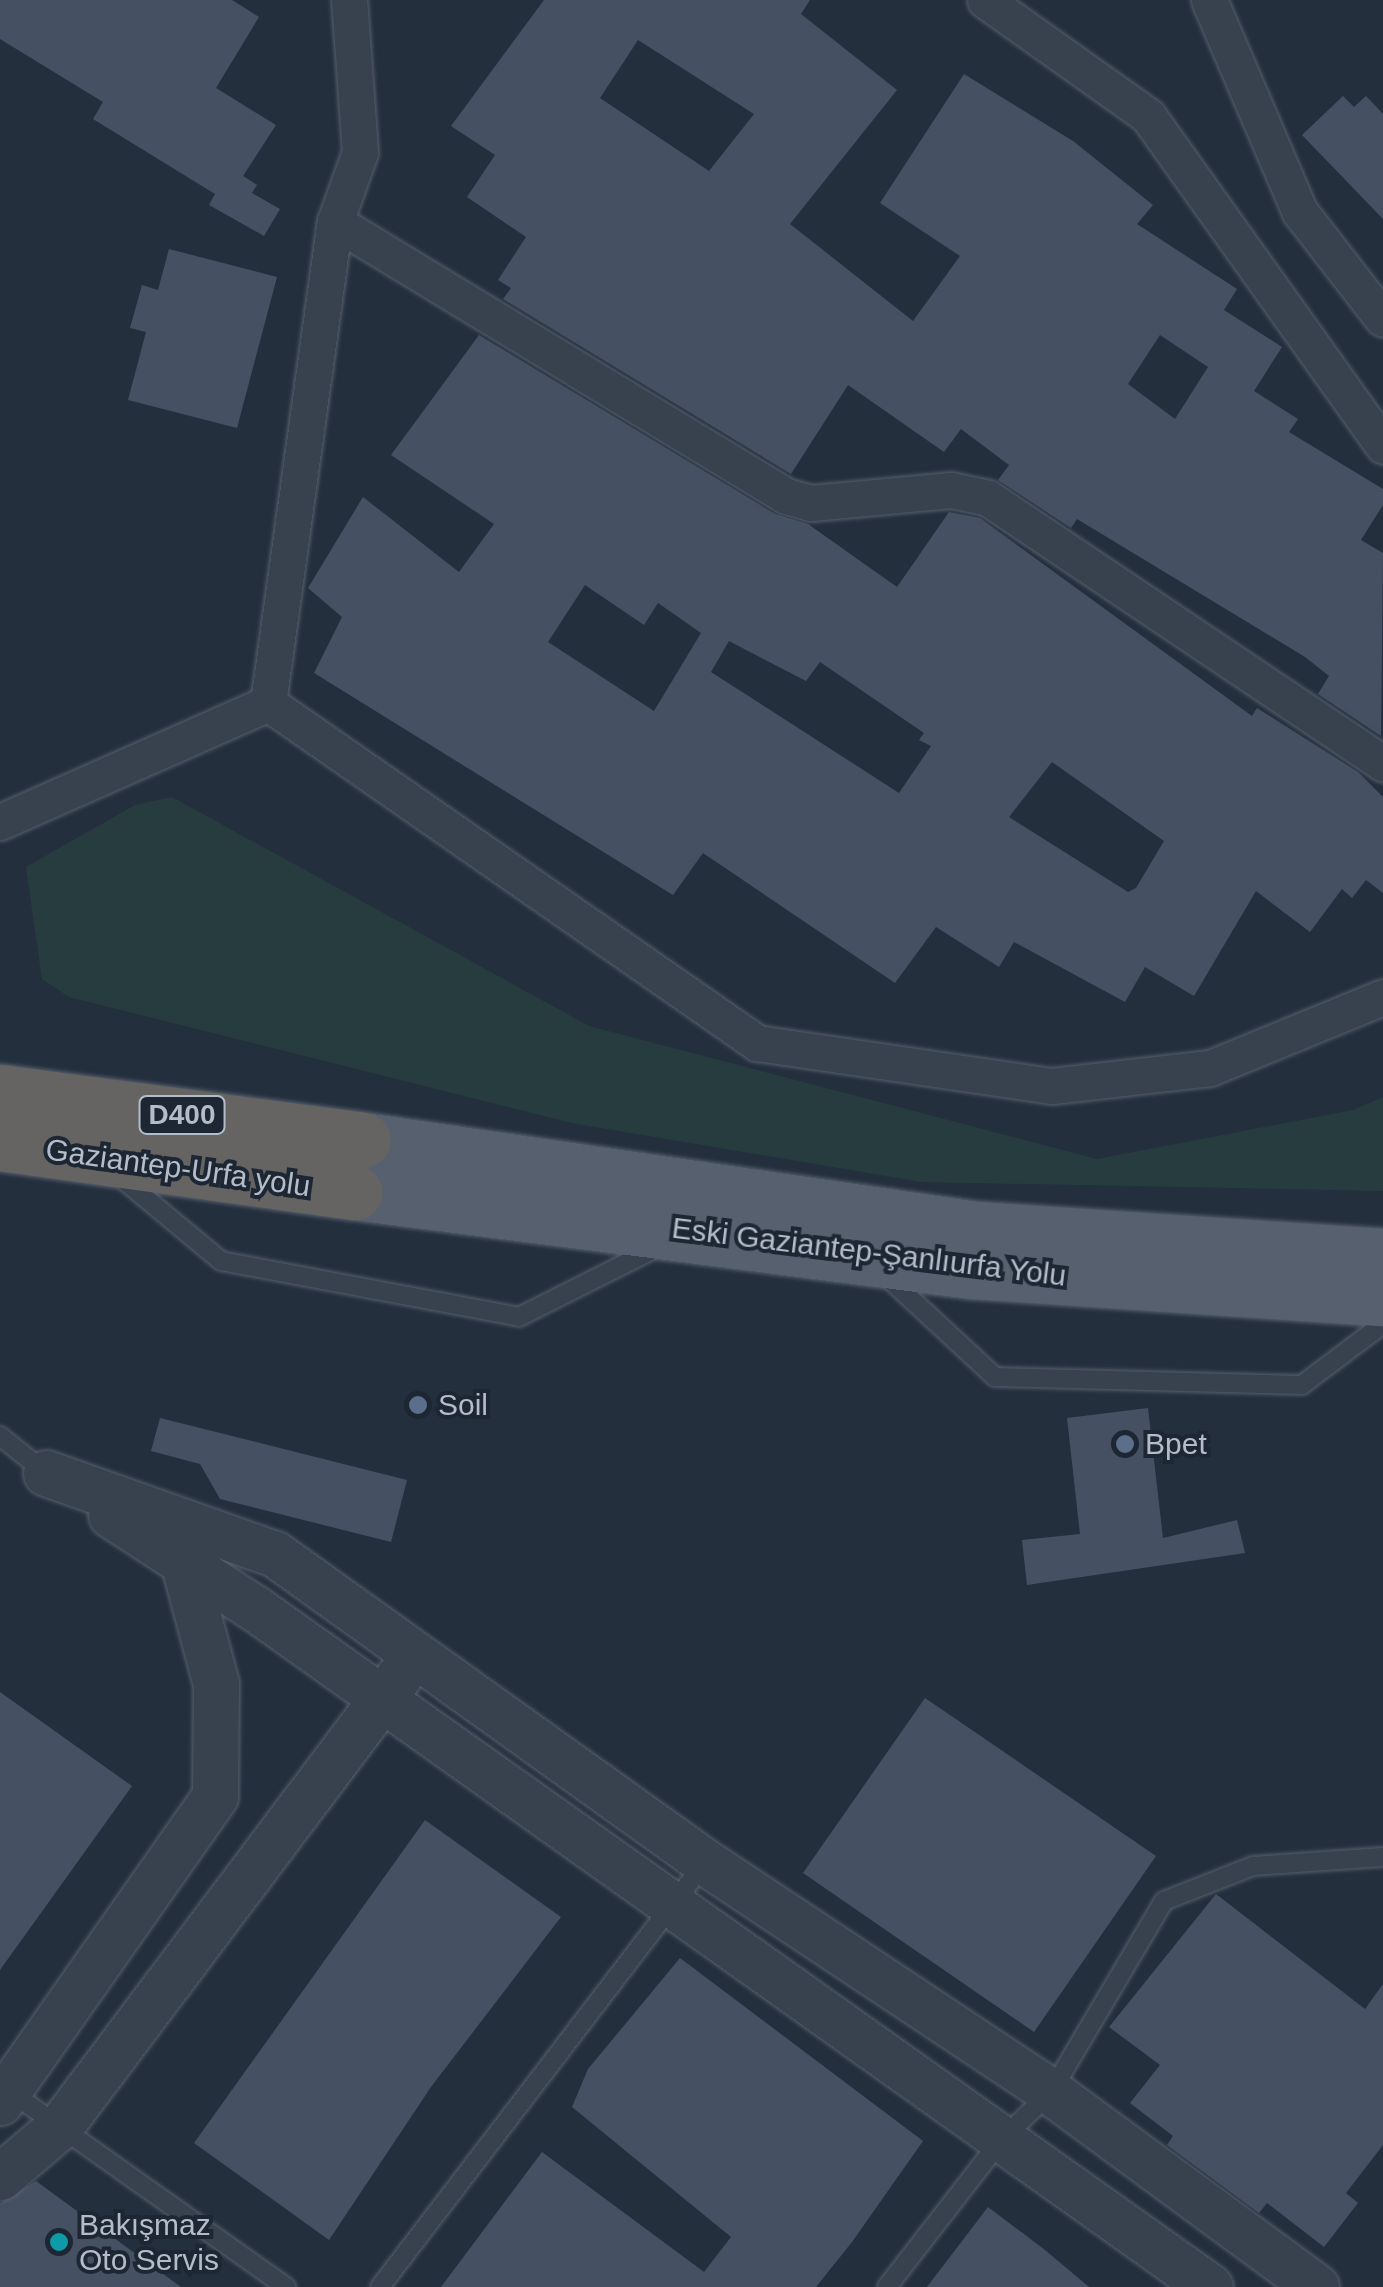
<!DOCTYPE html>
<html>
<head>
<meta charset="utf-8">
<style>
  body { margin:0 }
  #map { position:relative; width:1383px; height:2287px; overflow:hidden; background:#242f3e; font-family:Arial,sans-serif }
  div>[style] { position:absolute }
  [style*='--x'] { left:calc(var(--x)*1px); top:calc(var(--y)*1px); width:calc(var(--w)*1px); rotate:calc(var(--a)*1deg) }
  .green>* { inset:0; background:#263c3f }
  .building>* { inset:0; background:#455162 }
  .roads { filter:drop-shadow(0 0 2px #565f6c) drop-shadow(0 0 2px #565f6c) }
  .service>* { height:18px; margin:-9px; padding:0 9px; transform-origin:9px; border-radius:9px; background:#38414e }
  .minor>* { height:35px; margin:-17.5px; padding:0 17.5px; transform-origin:17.5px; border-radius:17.5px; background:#38414e }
  .tertiary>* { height:45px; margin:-22.5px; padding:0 22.5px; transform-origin:22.5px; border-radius:22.5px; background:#38414e }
  .primary>* { height:55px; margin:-27.5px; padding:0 27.5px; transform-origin:27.5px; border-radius:27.5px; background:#56606e }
  .trunk>* { height:55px; margin:-27.5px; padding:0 27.5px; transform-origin:27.5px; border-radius:27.5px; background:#656462 }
  .dots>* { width:28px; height:28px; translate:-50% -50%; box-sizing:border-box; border:5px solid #1d2633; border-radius:50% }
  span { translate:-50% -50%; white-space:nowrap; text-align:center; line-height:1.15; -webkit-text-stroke:8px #1d2633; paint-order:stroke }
  .shield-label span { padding:2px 8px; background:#1d2633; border:2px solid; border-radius:8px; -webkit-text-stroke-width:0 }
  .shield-label { font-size:28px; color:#b4bcc9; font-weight:700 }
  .street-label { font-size:30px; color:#b4bcc9 }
  .poi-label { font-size:30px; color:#b4bcc9 }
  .left { translate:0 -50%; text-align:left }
</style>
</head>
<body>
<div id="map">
  <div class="green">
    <i style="clip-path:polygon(172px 797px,589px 1026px,1097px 1159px,1353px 1110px,1383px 1097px,1383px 1191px,921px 1182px,572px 1123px,69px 997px,42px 979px,26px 867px,135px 805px)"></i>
  </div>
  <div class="building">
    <i style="clip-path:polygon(0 0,232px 0,259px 17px,216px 88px,276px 125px,243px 176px,257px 185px,252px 193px,280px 209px,264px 236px,209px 205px,215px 194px,93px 119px,103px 102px,0 39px)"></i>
    <i style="clip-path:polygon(evenodd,544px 0,810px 0,801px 14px,897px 90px,790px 224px,913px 321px,960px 256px,880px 203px,964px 74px,1073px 141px,1153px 205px,1137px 224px,1237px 289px,1224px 310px,1282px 347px,1254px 391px,1298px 419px,1289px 432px,1383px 489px,1383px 505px,1361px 540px,1383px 553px,1381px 736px,1318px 694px,1329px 676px,1305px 657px,1077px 519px,1071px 528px,998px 480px,1009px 465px,961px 429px,944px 452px,848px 385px,791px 474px,503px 299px,511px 288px,498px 280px,526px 237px,467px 197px,495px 155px,451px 126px,544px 0,638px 40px,754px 114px,709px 171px,600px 98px,638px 40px,544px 0,1160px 335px,1208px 367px,1175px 419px,1128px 384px,1160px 335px)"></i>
    <i style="clip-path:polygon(1343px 96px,1354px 107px,1366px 96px,1383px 114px,1383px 219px,1302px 135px)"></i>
    <i style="clip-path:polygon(169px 249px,277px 277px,237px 428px,128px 400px,146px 332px,130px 328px,142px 285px,158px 290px)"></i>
    <i style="clip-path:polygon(evenodd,479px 335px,775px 514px,808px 524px,897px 587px,949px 512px,980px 518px,1252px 716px,1257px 708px,1358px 772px,1383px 797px,1383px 893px,1366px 880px,1352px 898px,1342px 889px,1310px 932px,1256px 891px,1194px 996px,1145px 967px,1125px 1002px,1014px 942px,999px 967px,936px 927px,895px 983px,703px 853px,673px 895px,314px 673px,342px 617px,308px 588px,363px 497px,459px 572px,494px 524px,391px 455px,479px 335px,585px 585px,644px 625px,658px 603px,701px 633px,654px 711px,548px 642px,585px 585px,479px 335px,729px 641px,806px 681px,820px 662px,924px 733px,919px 740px,931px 746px,899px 793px,711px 672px,729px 641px,479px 335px,1052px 762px,1164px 841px,1136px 888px,1128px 892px,1009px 817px,1052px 762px)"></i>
    <i style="clip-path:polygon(1148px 1408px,1163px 1538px,1237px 1520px,1245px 1553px,1027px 1585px,1022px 1540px,1080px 1534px,1067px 1418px)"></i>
    <i style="clip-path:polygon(160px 1418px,407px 1480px,391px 1542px,220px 1499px,200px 1464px,151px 1451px)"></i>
    <i style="clip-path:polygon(0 1692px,132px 1786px,0 1970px)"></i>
    <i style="clip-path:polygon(925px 1698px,1156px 1856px,1034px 2032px,803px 1873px)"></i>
    <i style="clip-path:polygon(425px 1820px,561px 1917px,431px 2087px,329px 2240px,194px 2143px)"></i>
    <i style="clip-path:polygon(1216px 1894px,1365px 2009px,1383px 1984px,1383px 2145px,1346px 2193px,1358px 2203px,1324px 2247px,1267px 2203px,1259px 2213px,1167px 2145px,1173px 2136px,1130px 2103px,1160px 2065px,1109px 2027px)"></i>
    <i style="clip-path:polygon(680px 1958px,923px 2141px,852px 2242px,816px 2287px,441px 2287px,542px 2152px,704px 2272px,731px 2237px,572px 2107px,588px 2069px)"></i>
    <i style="clip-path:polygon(36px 2181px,181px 2287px,0 2287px,0 2203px)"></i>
    <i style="clip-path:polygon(988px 2207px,1045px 2250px,1089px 2287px,927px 2287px)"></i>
  </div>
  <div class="roads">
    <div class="service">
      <i style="--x:119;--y:1176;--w:133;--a:39.8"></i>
      <i style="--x:221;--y:1261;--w:303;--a:10.6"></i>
      <i style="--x:519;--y:1317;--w:158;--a:-26.7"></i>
      <i style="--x:885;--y:1275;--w:150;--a:42.8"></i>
      <i style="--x:995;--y:1377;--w:307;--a:1.5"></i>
      <i style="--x:1302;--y:1385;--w:101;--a:-37"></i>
      <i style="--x:0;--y:1436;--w:59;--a:38.8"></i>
      <i style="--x:8;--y:2090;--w:341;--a:35.3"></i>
      <i style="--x:380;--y:2287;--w:535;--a:-52.59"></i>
      <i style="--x:887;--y:2287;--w:187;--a:-52.2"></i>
      <i style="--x:1002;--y:2139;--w:68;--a:-43.8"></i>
      <i style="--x:1051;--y:2092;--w:222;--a:-59.4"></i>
      <i style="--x:1164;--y:1901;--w:96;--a:-21.5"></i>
      <i style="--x:1253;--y:1866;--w:130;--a:-4"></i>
    </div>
    <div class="minor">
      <i style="--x:985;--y:0;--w:200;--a:35.4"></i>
      <i style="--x:1148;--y:116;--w:405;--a:54.5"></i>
      <i style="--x:1209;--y:0;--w:231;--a:66.8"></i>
      <i style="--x:1300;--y:212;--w:135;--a:52.2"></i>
      <i style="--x:335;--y:222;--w:528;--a:31.28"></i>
      <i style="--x:786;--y:496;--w:26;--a:16"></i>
      <i style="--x:811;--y:503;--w:141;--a:-5.3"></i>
      <i style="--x:951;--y:490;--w:38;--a:12"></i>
      <i style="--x:988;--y:498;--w:476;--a:33.9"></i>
      <i style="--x:268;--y:703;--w:486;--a:-82.1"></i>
      <i style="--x:335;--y:222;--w:74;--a:-70.3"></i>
      <i style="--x:360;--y:152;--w:152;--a:-94.1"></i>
      <i style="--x:0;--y:822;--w:293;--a:-23.9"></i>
      <i style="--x:268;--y:703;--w:596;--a:34.81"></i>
      <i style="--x:757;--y:1043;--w:298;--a:8.3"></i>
      <i style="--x:1052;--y:1086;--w:159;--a:-6.5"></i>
      <i style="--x:1210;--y:1068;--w:187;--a:-22.3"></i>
    </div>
    <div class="tertiary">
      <i style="--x:46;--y:1473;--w:243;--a:19.5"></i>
      <i style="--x:275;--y:1554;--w:529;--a:35.61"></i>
      <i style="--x:705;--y:1862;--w:415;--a:33.6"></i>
      <i style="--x:1051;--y:2092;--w:329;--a:36.3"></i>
      <i style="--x:111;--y:1515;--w:173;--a:33"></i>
      <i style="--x:256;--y:1609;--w:1170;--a:35.4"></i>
      <i style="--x:0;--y:2102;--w:374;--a:-54.9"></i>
      <i style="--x:215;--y:1796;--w:112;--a:-89.5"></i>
      <i style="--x:216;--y:1684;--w:127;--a:-105"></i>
      <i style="--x:0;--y:2177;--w:80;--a:-40.4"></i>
      <i style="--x:61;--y:2125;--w:562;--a:-53.03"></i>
    </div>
    <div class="primary">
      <i style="--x:363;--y:1140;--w:619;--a:8.26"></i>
      <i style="--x:976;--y:1229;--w:408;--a:3.8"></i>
      <i style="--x:355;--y:1192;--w:622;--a:7.3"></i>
      <i style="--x:972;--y:1271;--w:412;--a:3.8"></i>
    </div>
    <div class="trunk">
      <i style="--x:0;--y:1092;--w:366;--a:7.5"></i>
      <i style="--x:0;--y:1143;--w:358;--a:7.9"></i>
    </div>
  </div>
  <div class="dots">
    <i style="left:418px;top:1405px;background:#5c6f8a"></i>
    <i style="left:1125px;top:1444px;background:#5c6f8a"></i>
    <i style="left:59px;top:2242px;background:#0f9aa8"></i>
  </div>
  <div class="shield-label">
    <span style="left:182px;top:1115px">D400</span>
  </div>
  <div class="street-label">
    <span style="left:178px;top:1168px;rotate:8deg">Gaziantep-Urfa yolu</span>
    <span style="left:869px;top:1252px;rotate:7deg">Eski Gaziantep-Şanlıurfa Yolu</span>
  </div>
  <div class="poi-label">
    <span class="left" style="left:438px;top:1405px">Soil</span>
    <span class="left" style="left:1145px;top:1444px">Bpet</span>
    <span class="left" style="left:79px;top:2242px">Bakışmaz<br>Oto Servis</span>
  </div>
</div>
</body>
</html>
